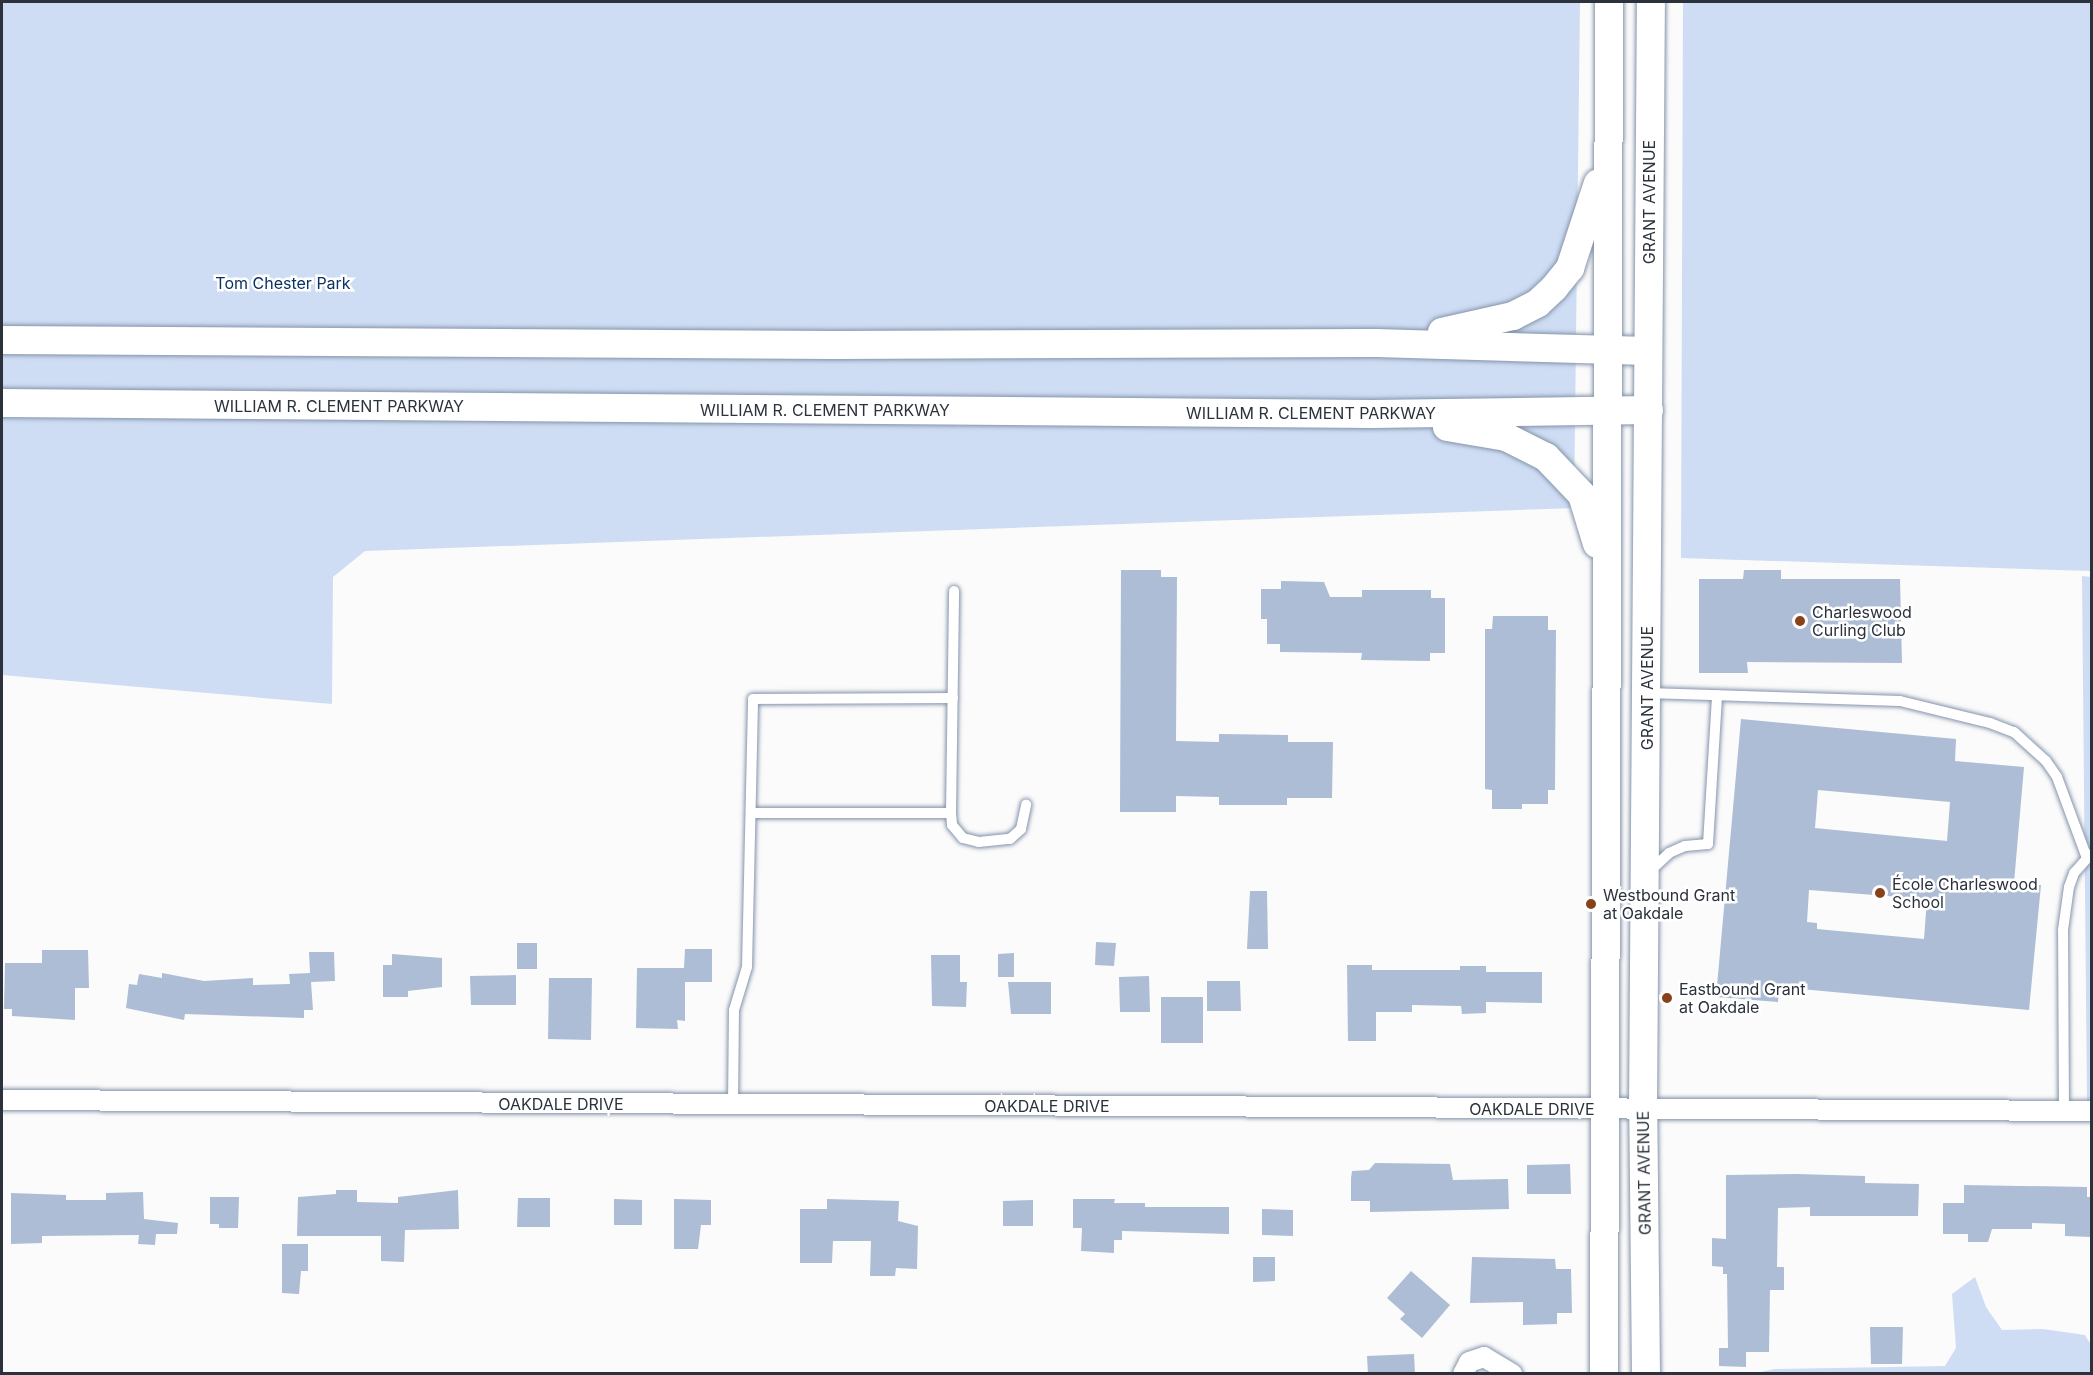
<!DOCTYPE html>
<html>
<head>
<meta charset="utf-8">
<style>
  body { margin:0 }
  #map { position:relative; width:2093px; height:1375px; overflow:hidden; background:#fbfbfb; font-family:Inter,sans-serif }
  div>[style] { position:absolute }
  [style*='--x'] { left:calc(var(--x)*1px); top:calc(var(--y)*1px); width:calc(var(--w)*1px); rotate:calc(var(--a)*1deg) }
  .green>* { inset:0; background:#ceddf4 }
  .building>* { inset:0; background:#acbdd5 }
  .roads { filter:drop-shadow(0 0 2px #8494ab) drop-shadow(0 0 2px #8494ab) }
  .service>* { height:10px; margin:-5px; padding:0 5px; transform-origin:5px; border-radius:5px; background:#fff }
  .minor>* { height:20px; margin:-10px; padding:0 10px; transform-origin:10px; border-radius:10px; background:#fff }
  .secondary>* { height:28px; margin:-14px; padding:0 14px; transform-origin:14px; border-radius:14px; background:#fff }
  .dots>* { width:16px; height:16px; translate:-50% -50%; box-sizing:border-box; border:3px solid #fff; border-radius:50% }
  span { translate:-50% -50%; white-space:nowrap; text-align:center; line-height:1.15; -webkit-text-stroke:5px #fff; paint-order:stroke }
  .street-label { font-size:16px; color:#2b323c }
  .park-label { font-size:16px; color:#0c3264 }
  .poi-label { font-size:16px; color:#2b323c }
  .left { translate:0 -50%; text-align:left }
  .frame { position:absolute; inset:0; border:3px solid #2b323c; pointer-events:none }
</style>
</head>
<body>
<div id="map">
  <div class="green">
    <i style="clip-path:polygon(2px 2px,1580px 2px,1574px 508px,365px 551px,333px 577px,332px 704px,2px 675px)"></i>
    <i style="clip-path:polygon(1683px 2px,2091px 2px,2091px 571px,1681px 558px)"></i>
    <i style="clip-path:polygon(2082px 576px,2092px 577px,2091px 1102px,2087px 1102px)"></i>
    <i style="clip-path:polygon(1975px 1277px,1986px 1307px,2002px 1330px,2043px 1329px,2085px 1335px,2091px 1345px,2091px 1373px,1755px 1373px,1775px 1369px,1945px 1366px,1956px 1348px,1952px 1294px)"></i>
  </div>
  <div class="building">
    <i style="clip-path:polygon(1121px 570px,1161px 570px,1161px 577px,1177px 577px,1176px 741px,1219px 742px,1219px 734px,1288px 735px,1288px 742px,1333px 742px,1332px 798px,1287px 798px,1287px 805px,1219px 805px,1219px 797px,1176px 796px,1176px 812px,1120px 812px)"></i>
    <i style="clip-path:polygon(1744px 570px,1781px 570px,1781px 579px,1900px 579px,1902px 663px,1747px 662px,1748px 673px,1699px 673px,1699px 579px,1743px 579px)"></i>
    <i style="clip-path:polygon(1281px 581px,1324px 582px,1330px 597px,1362px 597px,1362px 590px,1431px 590px,1431px 598px,1445px 598px,1445px 653px,1430px 653px,1430px 661px,1361px 660px,1362px 653px,1280px 652px,1280px 644px,1267px 644px,1267px 619px,1261px 619px,1261px 589px,1281px 589px)"></i>
    <i style="clip-path:polygon(1493px 616px,1548px 616px,1548px 630px,1556px 630px,1555px 790px,1548px 790px,1548px 804px,1522px 804px,1522px 809px,1492px 809px,1492px 790px,1485px 789px,1485px 629px,1492px 629px)"></i>
    <i style="clip-path:polygon(evenodd,1741px 719px,1956px 739px,1955px 761px,2024px 767px,2014px 883px,2041px 885px,2029px 1010px,1779px 987px,1778px 1002px,1716px 997px,1741px 719px,1818px 790px,1950px 802px,1947px 841px,1815px 828px,1818px 790px,1741px 719px,1809px 890px,1927px 899px,1924px 939px,1817px 929px,1817px 923px,1807px 922px,1809px 890px)"></i>
    <i style="clip-path:polygon(1250px 891px,1267px 891px,1268px 949px,1247px 949px)"></i>
    <i style="clip-path:polygon(1096px 942px,1116px 943px,1114px 966px,1095px 965px)"></i>
    <i style="clip-path:polygon(517px 943px,537px 943px,537px 969px,517px 969px)"></i>
    <i style="clip-path:polygon(685px 949px,712px 949px,712px 982px,685px 982px,685px 1021px,677px 1020px,678px 1029px,636px 1028px,637px 968px,684px 968px)"></i>
    <i style="clip-path:polygon(42px 950px,88px 950px,89px 988px,75px 988px,75px 1020px,12px 1016px,12px 1009px,4px 1009px,5px 963px,42px 963px)"></i>
    <i style="clip-path:polygon(309px 952px,334px 952px,335px 981px,311px 982px,313px 1010px,304px 1010px,304px 1018px,185px 1014px,184px 1020px,126px 1008px,129px 984px,137px 985px,139px 974px,162px 978px,162px 973px,204px 981px,253px 978px,253px 985px,290px 984px,289px 974px,310px 973px)"></i>
    <i style="clip-path:polygon(1014px 953px,1014px 977px,998px 977px,998px 954px)"></i>
    <i style="clip-path:polygon(392px 954px,442px 958px,442px 987px,408px 991px,408px 997px,383px 997px,383px 965px,392px 965px)"></i>
    <i style="clip-path:polygon(931px 955px,960px 955px,960px 982px,967px 982px,966px 1007px,932px 1006px)"></i>
    <i style="clip-path:polygon(1347px 965px,1372px 965px,1372px 970px,1460px 970px,1460px 966px,1486px 966px,1486px 972px,1542px 972px,1542px 1003px,1486px 1002px,1486px 1013px,1462px 1014px,1461px 1006px,1412px 1005px,1412px 1012px,1376px 1012px,1376px 1041px,1348px 1041px)"></i>
    <i style="clip-path:polygon(516px 975px,516px 1005px,471px 1005px,470px 976px)"></i>
    <i style="clip-path:polygon(1149px 976px,1150px 1012px,1120px 1012px,1119px 977px)"></i>
    <i style="clip-path:polygon(549px 978px,592px 978px,591px 1040px,548px 1039px)"></i>
    <i style="clip-path:polygon(1207px 981px,1240px 981px,1241px 1011px,1207px 1011px)"></i>
    <i style="clip-path:polygon(1008px 982px,1051px 982px,1051px 1014px,1011px 1014px)"></i>
    <i style="clip-path:polygon(1161px 997px,1203px 997px,1203px 1043px,1161px 1043px)"></i>
    <i style="clip-path:polygon(1375px 1163px,1450px 1164px,1453px 1180px,1508px 1179px,1509px 1209px,1370px 1212px,1370px 1201px,1351px 1201px,1351px 1178px,1352px 1171px,1369px 1170px)"></i>
    <i style="clip-path:polygon(1570px 1164px,1571px 1194px,1527px 1194px,1527px 1165px)"></i>
    <i style="clip-path:polygon(1797px 1174px,1865px 1176px,1865px 1183px,1919px 1184px,1918px 1216px,1810px 1216px,1810px 1207px,1778px 1208px,1777px 1267px,1784px 1267px,1784px 1290px,1770px 1290px,1769px 1352px,1746px 1352px,1746px 1367px,1719px 1366px,1719px 1348px,1728px 1348px,1727px 1274px,1723px 1274px,1723px 1267px,1712px 1266px,1712px 1238px,1726px 1239px,1726px 1175px)"></i>
    <i style="clip-path:polygon(1964px 1185px,2087px 1187px,2087px 1197px,2091px 1197px,2091px 1237px,2065px 1236px,2065px 1224px,2032px 1223px,2032px 1229px,1992px 1229px,1988px 1242px,1968px 1242px,1968px 1234px,1943px 1234px,1943px 1203px,1964px 1203px)"></i>
    <i style="clip-path:polygon(336px 1190px,357px 1190px,357px 1202px,398px 1203px,398px 1197px,458px 1190px,459px 1229px,405px 1230px,404px 1262px,381px 1261px,381px 1236px,297px 1236px,298px 1197px,336px 1194px)"></i>
    <i style="clip-path:polygon(143px 1192px,144px 1219px,178px 1223px,177px 1234px,156px 1234px,155px 1245px,138px 1244px,139px 1235px,42px 1236px,42px 1243px,11px 1244px,11px 1193px,66px 1195px,66px 1200px,106px 1200px,106px 1193px)"></i>
    <i style="clip-path:polygon(210px 1197px,239px 1197px,238px 1228px,219px 1228px,219px 1224px,210px 1224px)"></i>
    <i style="clip-path:polygon(518px 1198px,550px 1198px,550px 1227px,517px 1227px)"></i>
    <i style="clip-path:polygon(614px 1199px,642px 1200px,642px 1225px,614px 1225px)"></i>
    <i style="clip-path:polygon(674px 1199px,711px 1200px,711px 1225px,701px 1225px,698px 1249px,674px 1249px)"></i>
    <i style="clip-path:polygon(827px 1199px,899px 1201px,898px 1221px,918px 1226px,917px 1269px,896px 1268px,895px 1276px,870px 1276px,871px 1241px,833px 1241px,832px 1263px,800px 1263px,800px 1209px,827px 1209px)"></i>
    <i style="clip-path:polygon(1073px 1199px,1115px 1199px,1114px 1203px,1145px 1203px,1145px 1207px,1229px 1207px,1229px 1234px,1122px 1231px,1122px 1240px,1114px 1240px,1114px 1253px,1081px 1251px,1082px 1228px,1073px 1228px)"></i>
    <i style="clip-path:polygon(1033px 1200px,1033px 1226px,1003px 1226px,1003px 1201px)"></i>
    <i style="clip-path:polygon(1262px 1209px,1293px 1210px,1293px 1236px,1262px 1235px)"></i>
    <i style="clip-path:polygon(282px 1244px,308px 1244px,308px 1271px,301px 1271px,299px 1294px,282px 1293px)"></i>
    <i style="clip-path:polygon(1253px 1257px,1275px 1257px,1275px 1281px,1253px 1282px)"></i>
    <i style="clip-path:polygon(1472px 1257px,1555px 1259px,1556px 1269px,1571px 1269px,1572px 1313px,1557px 1313px,1557px 1324px,1523px 1325px,1523px 1302px,1470px 1303px)"></i>
    <i style="clip-path:polygon(1411px 1271px,1450px 1305px,1422px 1338px,1400px 1319px,1405px 1314px,1387px 1298px)"></i>
    <i style="clip-path:polygon(1870px 1327px,1903px 1327px,1902px 1364px,1871px 1364px)"></i>
    <i style="clip-path:polygon(1414px 1354px,1415px 1374px,1368px 1374px,1367px 1356px)"></i>
  </div>
  <div class="roads">
    <div class="service">
      <i style="--x:1648;--y:693;--w:252;--a:1.8"></i>
      <i style="--x:1900;--y:701;--w:93;--a:13.7"></i>
      <i style="--x:1990;--y:723;--w:26;--a:21"></i>
      <i style="--x:2014;--y:732;--w:43;--a:42.2"></i>
      <i style="--x:2046;--y:761;--w:19;--a:55"></i>
      <i style="--x:2057;--y:777;--w:86;--a:69.7"></i>
      <i style="--x:751;--y:813;--w:200;--a:0"></i>
      <i style="--x:951;--y:813;--w:222;--a:-89.2"></i>
      <i style="--x:951;--y:813;--w:12;--a:85"></i>
      <i style="--x:952;--y:825;--w:17;--a:50"></i>
      <i style="--x:963;--y:838;--w:16;--a:14"></i>
      <i style="--x:979;--y:842;--w:31;--a:-6"></i>
      <i style="--x:1010;--y:839;--w:15;--a:-42"></i>
      <i style="--x:1021;--y:829;--w:25;--a:-78"></i>
      <i style="--x:1650;--y:871;--w:26;--a:-43"></i>
      <i style="--x:1669;--y:853;--w:17;--a:-24"></i>
      <i style="--x:1685;--y:846;--w:23;--a:-5"></i>
      <i style="--x:1708;--y:844;--w:149;--a:-86.5"></i>
      <i style="--x:733;--y:1105;--w:95;--a:-89.4"></i>
      <i style="--x:734;--y:1010;--w:45;--a:-73.2"></i>
      <i style="--x:747;--y:967;--w:268;--a:-88.7"></i>
      <i style="--x:753;--y:699;--w:200;--a:-0.3"></i>
      <i style="--x:2064;--y:1111;--w:181;--a:-90.3"></i>
      <i style="--x:2063;--y:930;--w:43;--a:-82.1"></i>
      <i style="--x:2069;--y:887;--w:15;--a:-70"></i>
      <i style="--x:2074;--y:873;--w:25;--a:-48"></i>
    </div>
    <div class="minor">
      <i style="--x:2;--y:1100;--w:2090;--a:0.3"></i>
      <i style="--x:1463;--y:1374;--w:13;--a:-63"></i>
      <i style="--x:1469;--y:1362;--w:16;--a:-18"></i>
      <i style="--x:1484;--y:1357;--w:33;--a:31"></i>
    </div>
    <div class="secondary">
      <i style="--x:1442;--y:332;--w:73;--a:-12.7"></i>
      <i style="--x:1513;--y:316;--w:28;--a:-27"></i>
      <i style="--x:1538;--y:303;--w:22;--a:-43"></i>
      <i style="--x:1554;--y:288;--w:26;--a:-51"></i>
      <i style="--x:1570;--y:268;--w:89;--a:-71.8"></i>
      <i style="--x:2;--y:340;--w:832;--a:0.34"></i>
      <i style="--x:834;--y:345;--w:542;--a:-0.21"></i>
      <i style="--x:1376;--y:343;--w:272;--a:1.7"></i>
      <i style="--x:2;--y:403;--w:1369;--a:0.46"></i>
      <i style="--x:1371;--y:414;--w:278;--a:-0.8"></i>
      <i style="--x:1447;--y:427;--w:60;--a:9.6"></i>
      <i style="--x:1506;--y:437;--w:45;--a:26.6"></i>
      <i style="--x:1546;--y:457;--w:52;--a:46.5"></i>
      <i style="--x:1582;--y:495;--w:51;--a:73"></i>
      <i style="--x:1604;--y:1374;--w:1372;--a:-89.79"></i>
      <i style="--x:1646;--y:1374;--w:265;--a:-90.6"></i>
      <i style="--x:1643;--y:1109;--w:1107;--a:-89.59"></i>
    </div>
  </div>
  <div class="dots">
    <i style="left:1800px;top:621px;background:#88421a"></i>
    <i style="left:1880px;top:893px;background:#88421a"></i>
    <i style="left:1591px;top:904px;background:#88421a"></i>
    <i style="left:1667px;top:998px;background:#88421a"></i>
  </div>
  <div class="street-label">
    <span style="left:1649px;top:202px;rotate:-90deg">GRANT AVENUE</span>
    <span style="left:339px;top:406px">WILLIAM R. CLEMENT PARKWAY</span>
    <span style="left:825px;top:410px">WILLIAM R. CLEMENT PARKWAY</span>
    <span style="left:1311px;top:413px">WILLIAM R. CLEMENT PARKWAY</span>
    <span style="left:1647px;top:688px;rotate:-90deg">GRANT AVENUE</span>
    <span style="left:561px;top:1104px">OAKDALE DRIVE</span>
    <span style="left:1047px;top:1106px">OAKDALE DRIVE</span>
    <span style="left:1532px;top:1109px">OAKDALE DRIVE</span>
    <span style="left:1644px;top:1173px;rotate:-91deg">GRANT AVENUE</span>
  </div>
  <div class="park-label">
    <span style="left:283px;top:283px">Tom Chester Park</span>
  </div>
  <div class="poi-label">
    <span class="left" style="left:1812px;top:621px">Charleswood<br>Curling Club</span>
    <span class="left" style="left:1892px;top:893px">École Charleswood<br>School</span>
    <span class="left" style="left:1603px;top:904px">Westbound Grant<br>at Oakdale</span>
    <span class="left" style="left:1679px;top:998px">Eastbound Grant<br>at Oakdale</span>
  </div>
  <div class="frame"></div>
</div>
</body>
</html>
